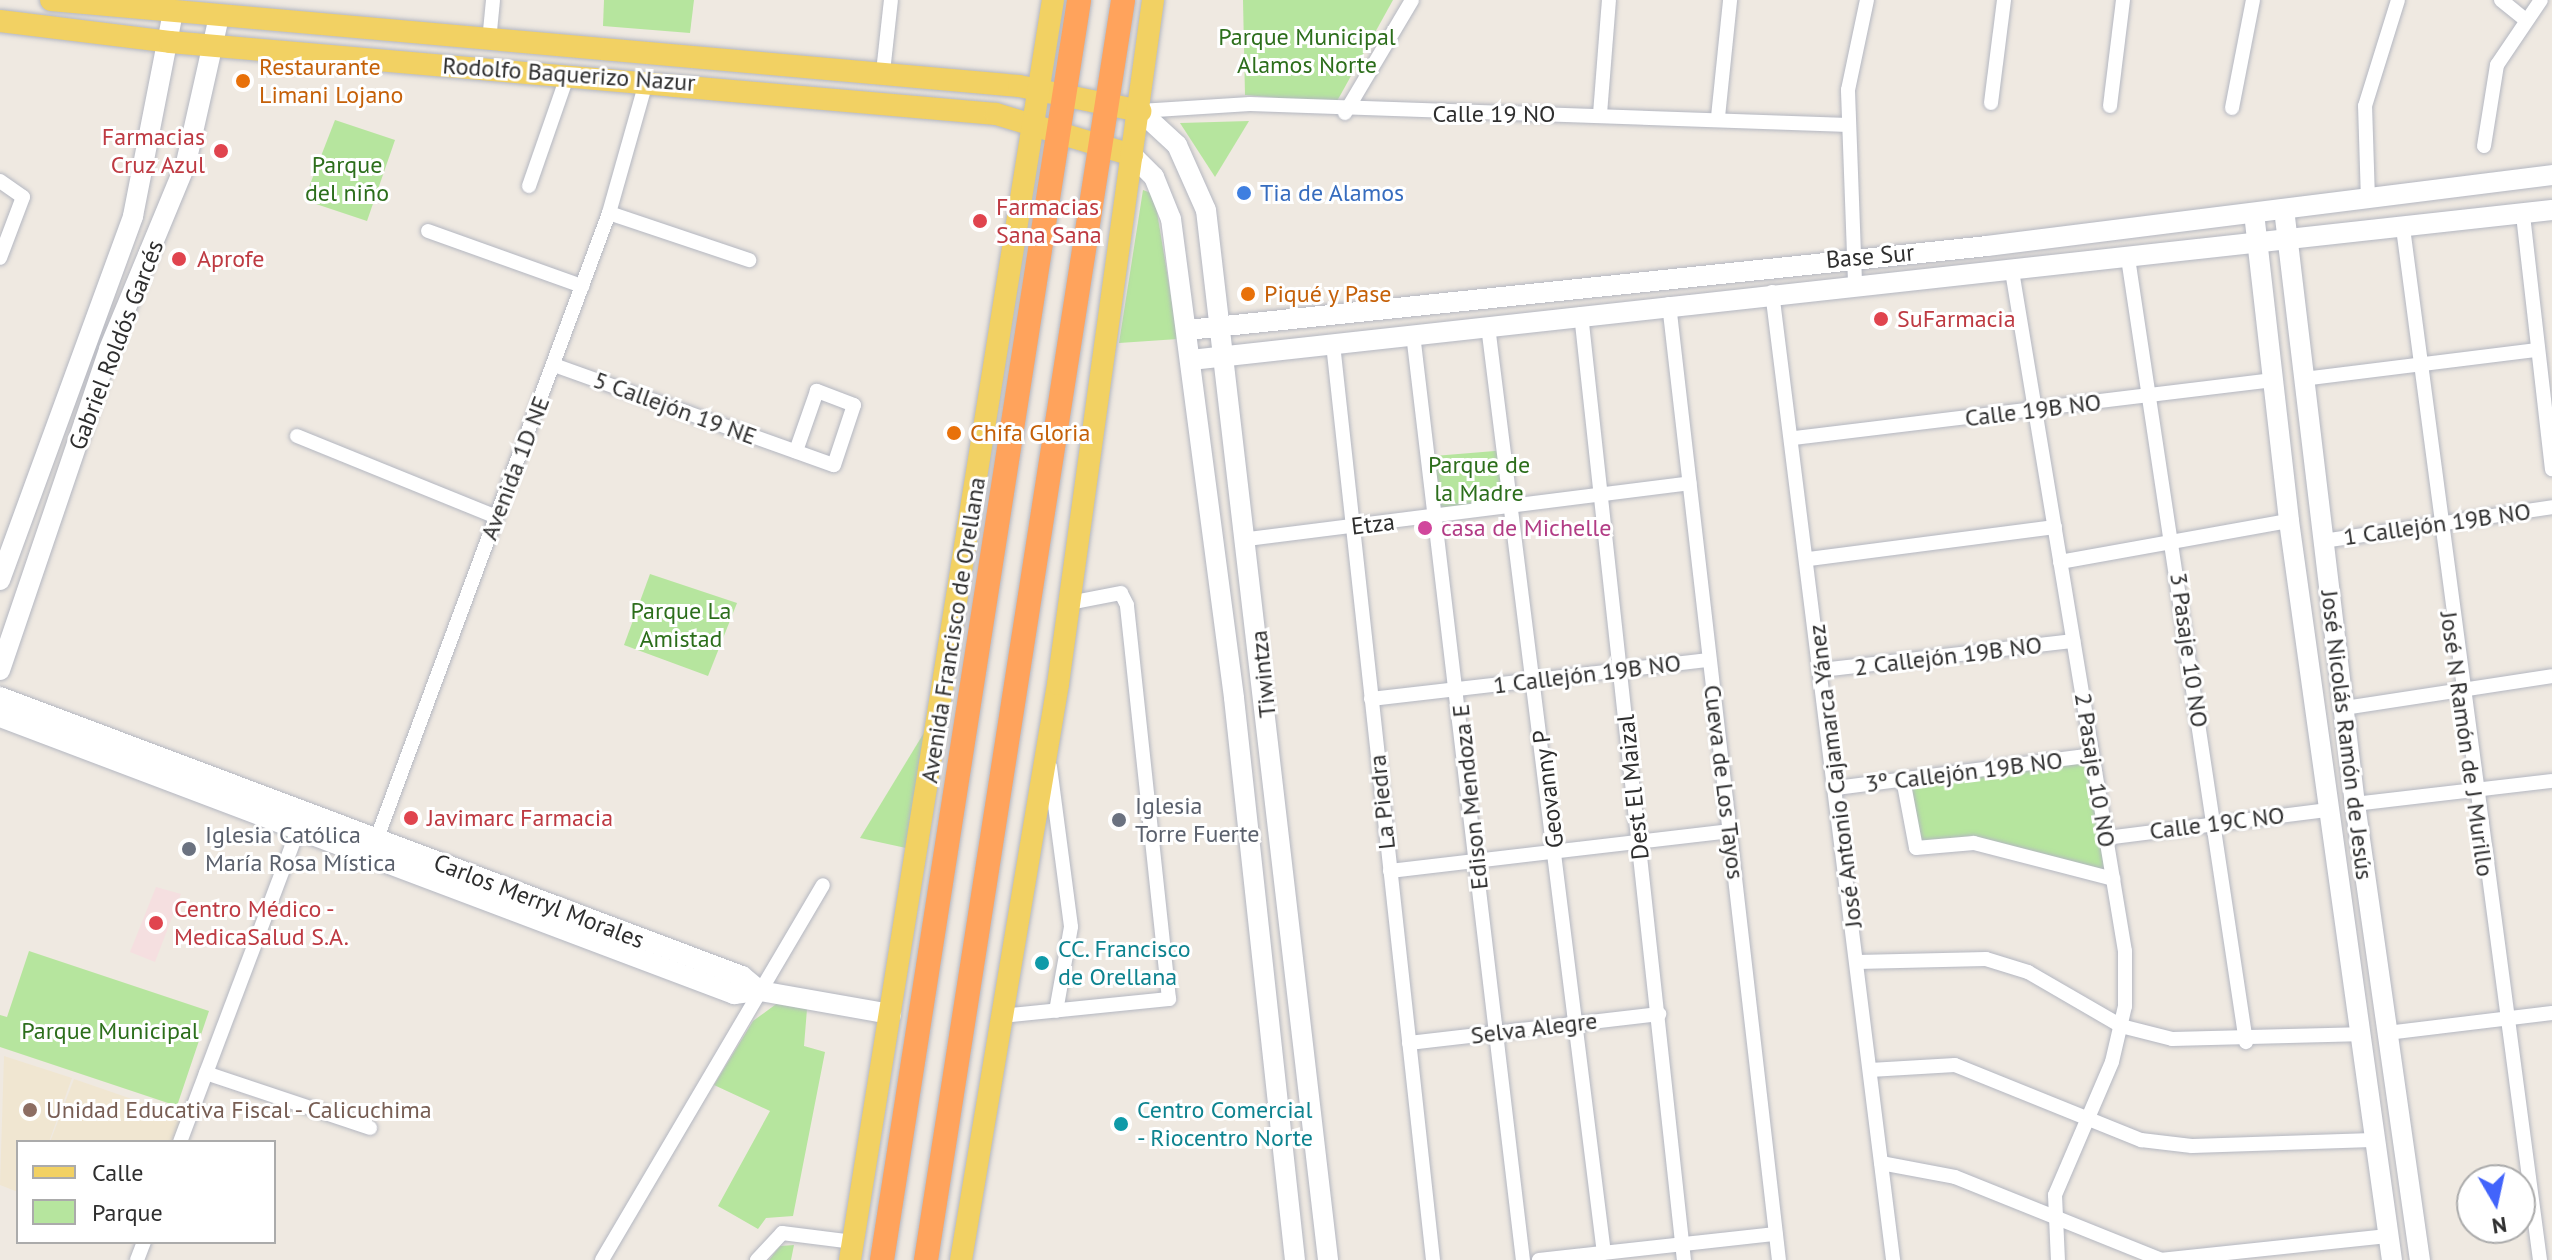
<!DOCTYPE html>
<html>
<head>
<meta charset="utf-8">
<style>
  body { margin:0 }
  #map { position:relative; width:2552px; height:1260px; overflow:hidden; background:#efe9e1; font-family:"PT Sans",sans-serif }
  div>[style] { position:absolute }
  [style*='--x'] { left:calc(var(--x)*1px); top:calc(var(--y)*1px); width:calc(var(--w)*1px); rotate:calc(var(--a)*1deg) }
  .education>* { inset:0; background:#f0e6d1 }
  .medical>* { inset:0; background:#f5dfe0 }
  .green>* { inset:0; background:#b6e59e }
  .roads { filter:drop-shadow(0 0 2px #b4b7c1) drop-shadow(0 0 2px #b4b7c1) }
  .street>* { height:14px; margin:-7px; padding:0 7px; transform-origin:7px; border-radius:7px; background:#fff }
  .secondary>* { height:20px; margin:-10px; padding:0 10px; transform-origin:10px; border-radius:10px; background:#fff }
  .primary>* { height:22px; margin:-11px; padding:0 11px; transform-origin:11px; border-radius:11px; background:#f2d163 }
  .highway>* { height:24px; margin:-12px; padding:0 12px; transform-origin:12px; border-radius:12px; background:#ffa35c }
  .dots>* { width:22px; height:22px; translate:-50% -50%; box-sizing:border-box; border:4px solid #fff; border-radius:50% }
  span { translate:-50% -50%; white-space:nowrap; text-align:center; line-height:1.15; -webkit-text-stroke:6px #fff; paint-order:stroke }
  .park-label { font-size:24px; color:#2c6e1b }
  .food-label { font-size:24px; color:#c56008 }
  .left { translate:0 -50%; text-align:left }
  .street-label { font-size:24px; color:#2e2e2e }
  .health-label { font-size:24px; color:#be3a42 }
  .right { translate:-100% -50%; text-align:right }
  .shop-label { font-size:24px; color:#366cbe }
  .hotel-label { font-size:24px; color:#b23c85 }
  .worship-label { font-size:24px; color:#5b616d }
  .culture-label { font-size:24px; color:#0d838f }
  .education-label { font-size:24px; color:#785e54 }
  .legend { position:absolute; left:16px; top:1140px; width:260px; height:104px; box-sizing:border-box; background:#fff; border:2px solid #ababab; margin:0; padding:10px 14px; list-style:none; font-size:24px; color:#2e2e2e }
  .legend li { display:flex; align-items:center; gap:16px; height:40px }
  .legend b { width:40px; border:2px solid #ababab }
  .north { position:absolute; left:2456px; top:1164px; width:80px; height:80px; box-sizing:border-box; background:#fff; border:2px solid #ababab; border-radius:50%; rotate:171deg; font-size:22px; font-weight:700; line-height:32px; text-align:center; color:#2e2e2e }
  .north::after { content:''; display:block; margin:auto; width:28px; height:36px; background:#4264fb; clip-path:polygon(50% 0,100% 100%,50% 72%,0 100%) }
</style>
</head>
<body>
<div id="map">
  <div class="education">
    <i style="clip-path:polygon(4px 1056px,72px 1078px,49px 1142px,18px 1142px,18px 1192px,0 1185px)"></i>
    <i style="clip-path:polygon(74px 1079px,184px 1117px,174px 1142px,50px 1142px)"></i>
  </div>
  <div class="medical">
    <i style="clip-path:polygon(156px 887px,181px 894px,155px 962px,130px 952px)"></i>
  </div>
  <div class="green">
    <i style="clip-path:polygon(604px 0,694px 0,690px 33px,603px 26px)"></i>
    <i style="clip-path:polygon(1243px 0,1393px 0,1336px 103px,1245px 95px)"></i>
    <i style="clip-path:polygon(335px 120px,395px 140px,367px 221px,304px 200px)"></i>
    <i style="clip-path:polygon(1249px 121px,1215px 177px,1180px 123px)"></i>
    <i style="clip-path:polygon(1143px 190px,1154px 194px,1178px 339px,1119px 343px)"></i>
    <i style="clip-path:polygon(1507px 450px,1511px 501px,1438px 510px,1434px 456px)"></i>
    <i style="clip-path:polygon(650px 574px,737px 603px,708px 676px,624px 645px)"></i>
    <i style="clip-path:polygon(936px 713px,906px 848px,860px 838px)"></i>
    <i style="clip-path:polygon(2089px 760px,2108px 871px,1978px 838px,1918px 843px,1909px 783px)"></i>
    <i style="clip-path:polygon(29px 951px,209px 1011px,177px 1106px,0 1047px,0 1015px,7px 1017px)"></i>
    <i style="clip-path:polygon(779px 1002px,807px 1009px,804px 1046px,825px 1052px,793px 1216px,766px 1218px,758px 1229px,718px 1206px,770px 1111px,714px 1085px,753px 1021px)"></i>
    <i style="clip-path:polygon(794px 1245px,791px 1260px,769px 1260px,780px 1246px)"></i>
  </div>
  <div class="roads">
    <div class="street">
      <i style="--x:2501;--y:0;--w:28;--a:39"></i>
      <i style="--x:489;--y:41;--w:41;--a:-84.4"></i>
      <i style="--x:883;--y:72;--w:72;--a:-83.7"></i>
      <i style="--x:1991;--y:103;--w:104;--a:-82.8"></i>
      <i style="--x:2110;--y:106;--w:107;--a:-83"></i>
      <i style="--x:2232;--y:108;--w:110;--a:-79"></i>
      <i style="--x:1140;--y:111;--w:110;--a:-3.6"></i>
      <i style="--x:1250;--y:104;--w:599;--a:2.01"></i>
      <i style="--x:1345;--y:113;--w:131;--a:-59.3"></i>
      <i style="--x:1600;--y:114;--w:114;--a:-85.5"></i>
      <i style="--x:1718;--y:117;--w:118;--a:-84.1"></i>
      <i style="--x:2484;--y:146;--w:82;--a:-80.9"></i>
      <i style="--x:2497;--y:65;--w:78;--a:-55.9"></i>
      <i style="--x:0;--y:181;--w:28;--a:35"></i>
      <i style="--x:23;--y:197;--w:65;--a:110.7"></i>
      <i style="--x:529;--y:186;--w:115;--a:-70.8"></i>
      <i style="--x:2368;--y:200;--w:94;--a:-91.8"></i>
      <i style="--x:2365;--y:106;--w:111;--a:-72.7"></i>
      <i style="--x:609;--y:213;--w:148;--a:18.6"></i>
      <i style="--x:2523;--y:215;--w:256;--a:83.5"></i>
      <i style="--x:2403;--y:228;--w:1041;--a:82.44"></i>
      <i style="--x:428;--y:231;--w:164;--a:19.7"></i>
      <i style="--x:2128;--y:258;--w:793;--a:81.44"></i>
      <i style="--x:2012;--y:271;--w:689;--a:80.57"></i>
      <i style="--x:2125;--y:951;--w:55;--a:90"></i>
      <i style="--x:2125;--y:1006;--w:57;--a:103.1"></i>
      <i style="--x:2112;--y:1062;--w:145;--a:113.2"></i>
      <i style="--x:2055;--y:1195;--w:65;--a:87.4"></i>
      <i style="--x:1855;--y:282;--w:192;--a:-92.1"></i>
      <i style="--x:1848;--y:90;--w:92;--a:-78.1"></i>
      <i style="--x:1772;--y:292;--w:976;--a:82.87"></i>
      <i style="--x:1669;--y:304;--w:962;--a:83.44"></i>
      <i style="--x:1581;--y:314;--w:952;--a:83.79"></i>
      <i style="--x:1488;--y:326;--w:934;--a:82.87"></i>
      <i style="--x:1413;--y:334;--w:933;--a:83.23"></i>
      <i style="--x:1333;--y:344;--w:921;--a:83.77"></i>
      <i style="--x:554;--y:365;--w:297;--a:19.7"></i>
      <i style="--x:834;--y:465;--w:63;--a:-71.6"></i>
      <i style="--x:854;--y:405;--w:40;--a:-159"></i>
      <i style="--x:817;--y:391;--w:64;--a:109.3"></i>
      <i style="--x:2303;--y:379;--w:235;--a:-7.1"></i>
      <i style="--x:297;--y:436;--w:215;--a:22.1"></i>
      <i style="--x:1794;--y:438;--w:482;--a:-6.9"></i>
      <i style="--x:1248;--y:539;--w:445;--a:-7.2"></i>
      <i style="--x:2323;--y:541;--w:232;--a:-8.4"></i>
      <i style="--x:1809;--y:559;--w:248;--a:-7.4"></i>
      <i style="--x:2060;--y:562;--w:233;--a:-10.2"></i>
      <i style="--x:1822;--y:670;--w:253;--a:-6.6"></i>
      <i style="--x:1371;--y:699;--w:340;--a:-6.6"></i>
      <i style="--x:2344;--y:708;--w:210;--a:-8.7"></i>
      <i style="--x:1050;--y:767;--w:161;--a:82.5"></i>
      <i style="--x:1071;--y:927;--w:85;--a:100.1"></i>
      <i style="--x:1903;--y:779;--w:70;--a:79.3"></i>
      <i style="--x:1916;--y:848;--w:58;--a:-4.9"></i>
      <i style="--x:1974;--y:843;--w:144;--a:14.5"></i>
      <i style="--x:1836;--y:788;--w:258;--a:-7.3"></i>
      <i style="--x:2355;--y:804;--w:198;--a:-6.7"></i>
      <i style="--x:2106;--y:838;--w:225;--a:-7.2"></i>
      <i style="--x:374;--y:846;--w:675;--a:-69.63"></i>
      <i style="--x:609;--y:213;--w:139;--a:-74.2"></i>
      <i style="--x:1390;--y:871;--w:343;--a:-6.7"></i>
      <i style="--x:1857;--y:962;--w:129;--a:-1.3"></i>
      <i style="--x:1986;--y:959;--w:44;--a:17.2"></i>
      <i style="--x:2028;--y:972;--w:108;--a:30.1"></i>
      <i style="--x:2121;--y:1026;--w:53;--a:14.3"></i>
      <i style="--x:2172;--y:1039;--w:185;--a:-1.5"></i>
      <i style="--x:1001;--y:1016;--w:169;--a:-5.8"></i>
      <i style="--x:1169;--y:999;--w:396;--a:-96.1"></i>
      <i style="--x:1127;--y:605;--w:13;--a:-117"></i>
      <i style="--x:1121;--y:593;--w:53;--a:169.1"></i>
      <i style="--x:2387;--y:1033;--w:166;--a:-6.9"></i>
      <i style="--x:1409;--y:1043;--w:252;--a:-6.6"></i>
      <i style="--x:1870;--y:1070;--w:85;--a:-3.4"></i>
      <i style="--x:1955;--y:1065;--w:201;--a:22"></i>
      <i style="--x:2141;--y:1140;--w:51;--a:6.7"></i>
      <i style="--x:2192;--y:1146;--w:181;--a:-1.9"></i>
      <i style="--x:206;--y:1073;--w:173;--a:18.5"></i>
      <i style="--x:180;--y:1142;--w:340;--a:-69.3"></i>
      <i style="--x:1881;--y:1163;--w:75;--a:10.7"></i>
      <i style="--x:1955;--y:1177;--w:222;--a:21.9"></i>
      <i style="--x:137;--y:1260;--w:19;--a:-69"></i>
      <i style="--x:602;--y:1260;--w:435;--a:-59.5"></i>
      <i style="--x:757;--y:1260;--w:37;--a:-47"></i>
      <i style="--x:782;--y:1233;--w:72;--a:7.2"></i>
      <i style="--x:1539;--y:1260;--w:238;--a:-6.3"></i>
      <i style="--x:2160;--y:1260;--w:229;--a:-6"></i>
    </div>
    <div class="secondary">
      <i style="--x:1140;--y:111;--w:50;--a:42.6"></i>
      <i style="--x:1177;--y:145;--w:71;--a:66"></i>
      <i style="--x:1206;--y:210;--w:1057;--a:83.37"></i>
      <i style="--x:1132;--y:155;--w:31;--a:45"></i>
      <i style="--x:1154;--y:177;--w:45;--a:68"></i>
      <i style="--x:1171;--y:219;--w:483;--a:82.5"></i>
      <i style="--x:1234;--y:698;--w:565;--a:83.81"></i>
      <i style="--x:2284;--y:209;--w:599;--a:83.2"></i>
      <i style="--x:2355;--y:804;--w:461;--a:81.9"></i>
      <i style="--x:2254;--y:213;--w:310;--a:83.5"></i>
      <i style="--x:2289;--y:521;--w:746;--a:82.07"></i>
      <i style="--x:1187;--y:330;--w:804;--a:-5.99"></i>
      <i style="--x:1987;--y:246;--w:569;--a:-7.16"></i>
      <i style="--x:1191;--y:360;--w:1369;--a:-6.29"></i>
      <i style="--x:0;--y:580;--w:388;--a:-69.9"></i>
      <i style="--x:133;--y:216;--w:207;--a:-78.9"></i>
      <i style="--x:0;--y:670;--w:339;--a:-71.2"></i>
      <i style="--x:109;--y:349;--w:201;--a:-67.5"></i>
      <i style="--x:186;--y:163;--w:151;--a:-77.3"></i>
      <i style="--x:0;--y:697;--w:793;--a:20.61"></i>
      <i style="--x:742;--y:976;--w:23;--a:40"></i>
      <i style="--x:0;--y:717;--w:785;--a:20.68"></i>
      <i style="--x:734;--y:994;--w:26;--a:-7"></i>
      <i style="--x:760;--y:991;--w:133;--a:10"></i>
    </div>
    <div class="primary">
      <i style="--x:51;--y:0;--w:972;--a:5.08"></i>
      <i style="--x:1019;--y:86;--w:124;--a:11.7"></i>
      <i style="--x:0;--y:21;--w:171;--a:7"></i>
      <i style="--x:170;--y:42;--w:829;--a:4.98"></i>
      <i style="--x:996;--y:114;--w:142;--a:16.8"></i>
      <i style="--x:850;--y:1260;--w:1276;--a:-80.85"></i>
      <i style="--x:961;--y:1260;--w:584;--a:-80.44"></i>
      <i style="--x:1058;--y:684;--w:691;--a:-82.09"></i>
    </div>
    <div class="highway">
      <i style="--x:882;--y:1260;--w:1275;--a:-81.11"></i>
      <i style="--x:926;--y:1260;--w:1275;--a:-81.11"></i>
    </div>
  </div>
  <div class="dots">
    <i style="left:243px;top:81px;background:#e8710a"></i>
    <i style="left:221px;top:151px;background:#e0444e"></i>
    <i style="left:1244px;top:193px;background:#3f7fe0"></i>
    <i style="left:980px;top:221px;background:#e0444e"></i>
    <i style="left:179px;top:259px;background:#e0444e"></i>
    <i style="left:1248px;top:294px;background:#e8710a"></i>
    <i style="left:1881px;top:319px;background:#e0444e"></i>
    <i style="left:954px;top:433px;background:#e8710a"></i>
    <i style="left:1425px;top:528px;background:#d1479c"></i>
    <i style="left:411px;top:818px;background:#e0444e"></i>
    <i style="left:1119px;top:820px;background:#6b7280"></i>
    <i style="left:189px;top:849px;background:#6b7280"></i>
    <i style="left:156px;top:923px;background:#e0444e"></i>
    <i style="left:1042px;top:963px;background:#0f9aa8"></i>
    <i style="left:30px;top:1110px;background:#8d6e63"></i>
    <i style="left:1121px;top:1124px;background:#0f9aa8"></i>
  </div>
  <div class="park-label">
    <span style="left:1307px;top:51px">Parque Municipal<br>Alamos Norte</span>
    <span style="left:347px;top:179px">Parque<br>del niño</span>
    <span style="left:1479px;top:479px">Parque de<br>la Madre</span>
    <span style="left:681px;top:625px">Parque La<br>Amistad</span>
    <span style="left:110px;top:1031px">Parque Municipal</span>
  </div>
  <div class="food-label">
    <span class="left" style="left:259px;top:81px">Restaurante<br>Limani Lojano</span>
    <span class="left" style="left:1264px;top:294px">Piqué y Pase</span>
    <span class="left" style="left:970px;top:433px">Chifa Gloria</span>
  </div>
  <div class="street-label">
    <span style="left:569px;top:74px;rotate:4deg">Rodolfo Baquerizo Nazur</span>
    <span style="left:1494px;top:114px">Calle 19 NO</span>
    <span style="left:1870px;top:256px;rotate:-5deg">Base Sur</span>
    <span style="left:116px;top:345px;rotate:-69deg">Gabriel Roldós Garcés</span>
    <span style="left:675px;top:408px;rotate:20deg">5 Callejón 19 NE</span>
    <span style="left:2033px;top:410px;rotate:-7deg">Calle 19B NO</span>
    <span style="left:515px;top:468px;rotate:-69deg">Avenida 1D NE</span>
    <span style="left:1373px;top:524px;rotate:-7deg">Etza</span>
    <span style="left:2437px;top:524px;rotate:-8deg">1 Callejón 19B NO</span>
    <span style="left:953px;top:630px;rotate:-81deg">Avenida Francisco de Orellana</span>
    <span style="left:2189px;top:650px;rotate:82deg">3 Pasaje 10 NO</span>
    <span style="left:1948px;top:656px;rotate:-7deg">2 Callejón 19B NO</span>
    <span style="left:1263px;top:674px;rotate:-96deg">Tiwintza</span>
    <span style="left:1587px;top:674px;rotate:-7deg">1 Callejón 19B NO</span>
    <span style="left:2347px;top:735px;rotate:83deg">José Nicolás Ramón de Jesús</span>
    <span style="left:2467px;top:744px;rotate:82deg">José N Ramón de J Murillo</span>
    <span style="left:2095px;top:770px;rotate:81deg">2 Pasaje 10 NO</span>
    <span style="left:1964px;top:772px;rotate:-7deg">3º Callejón 19B NO</span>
    <span style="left:1835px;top:776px;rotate:-97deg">José Antonio Cajamarca Yánez</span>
    <span style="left:1724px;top:782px;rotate:83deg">Cueva de Los Tayos</span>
    <span style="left:1633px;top:787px;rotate:-96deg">Dest El Maizal</span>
    <span style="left:1548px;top:789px;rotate:-97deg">Geovanny P</span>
    <span style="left:1470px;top:797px;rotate:-96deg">Edison Mendoza E</span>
    <span style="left:1382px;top:802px;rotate:-96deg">La Piedra</span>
    <span style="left:2217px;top:823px;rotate:-7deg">Calle 19C NO</span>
    <span style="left:539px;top:901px;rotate:21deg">Carlos Merryl Morales</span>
    <span style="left:1534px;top:1028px;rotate:-7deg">Selva Alegre</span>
  </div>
  <div class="health-label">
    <span class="right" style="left:205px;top:151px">Farmacias<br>Cruz Azul</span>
    <span class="left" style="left:996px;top:221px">Farmacias<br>Sana Sana</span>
    <span class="left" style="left:197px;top:259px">Aprofe</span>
    <span class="left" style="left:1897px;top:319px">SuFarmacia</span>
    <span class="left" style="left:427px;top:818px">Javimarc Farmacia</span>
    <span class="left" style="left:174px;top:923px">Centro Médico -<br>MedicaSalud S.A.</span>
  </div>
  <div class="shop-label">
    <span class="left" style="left:1260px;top:193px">Tia de Alamos</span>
  </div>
  <div class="hotel-label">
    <span class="left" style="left:1441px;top:528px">casa de Michelle</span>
  </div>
  <div class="worship-label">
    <span class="left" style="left:1135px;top:820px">Iglesia<br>Torre Fuerte</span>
    <span class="left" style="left:205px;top:849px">Iglesia Católica<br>María Rosa Mística</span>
  </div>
  <div class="culture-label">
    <span class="left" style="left:1058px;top:963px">CC. Francisco<br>de Orellana</span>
    <span class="left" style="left:1137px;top:1124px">Centro Comercial<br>- Riocentro Norte</span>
  </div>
  <div class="education-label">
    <span class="left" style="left:46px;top:1110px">Unidad Educativa Fiscal - Calicuchima</span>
  </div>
  <ul class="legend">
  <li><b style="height:10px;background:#f2d163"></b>Calle</li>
  <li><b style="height:22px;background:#b6e59e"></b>Parque</li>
  </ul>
  <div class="north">N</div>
</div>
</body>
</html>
